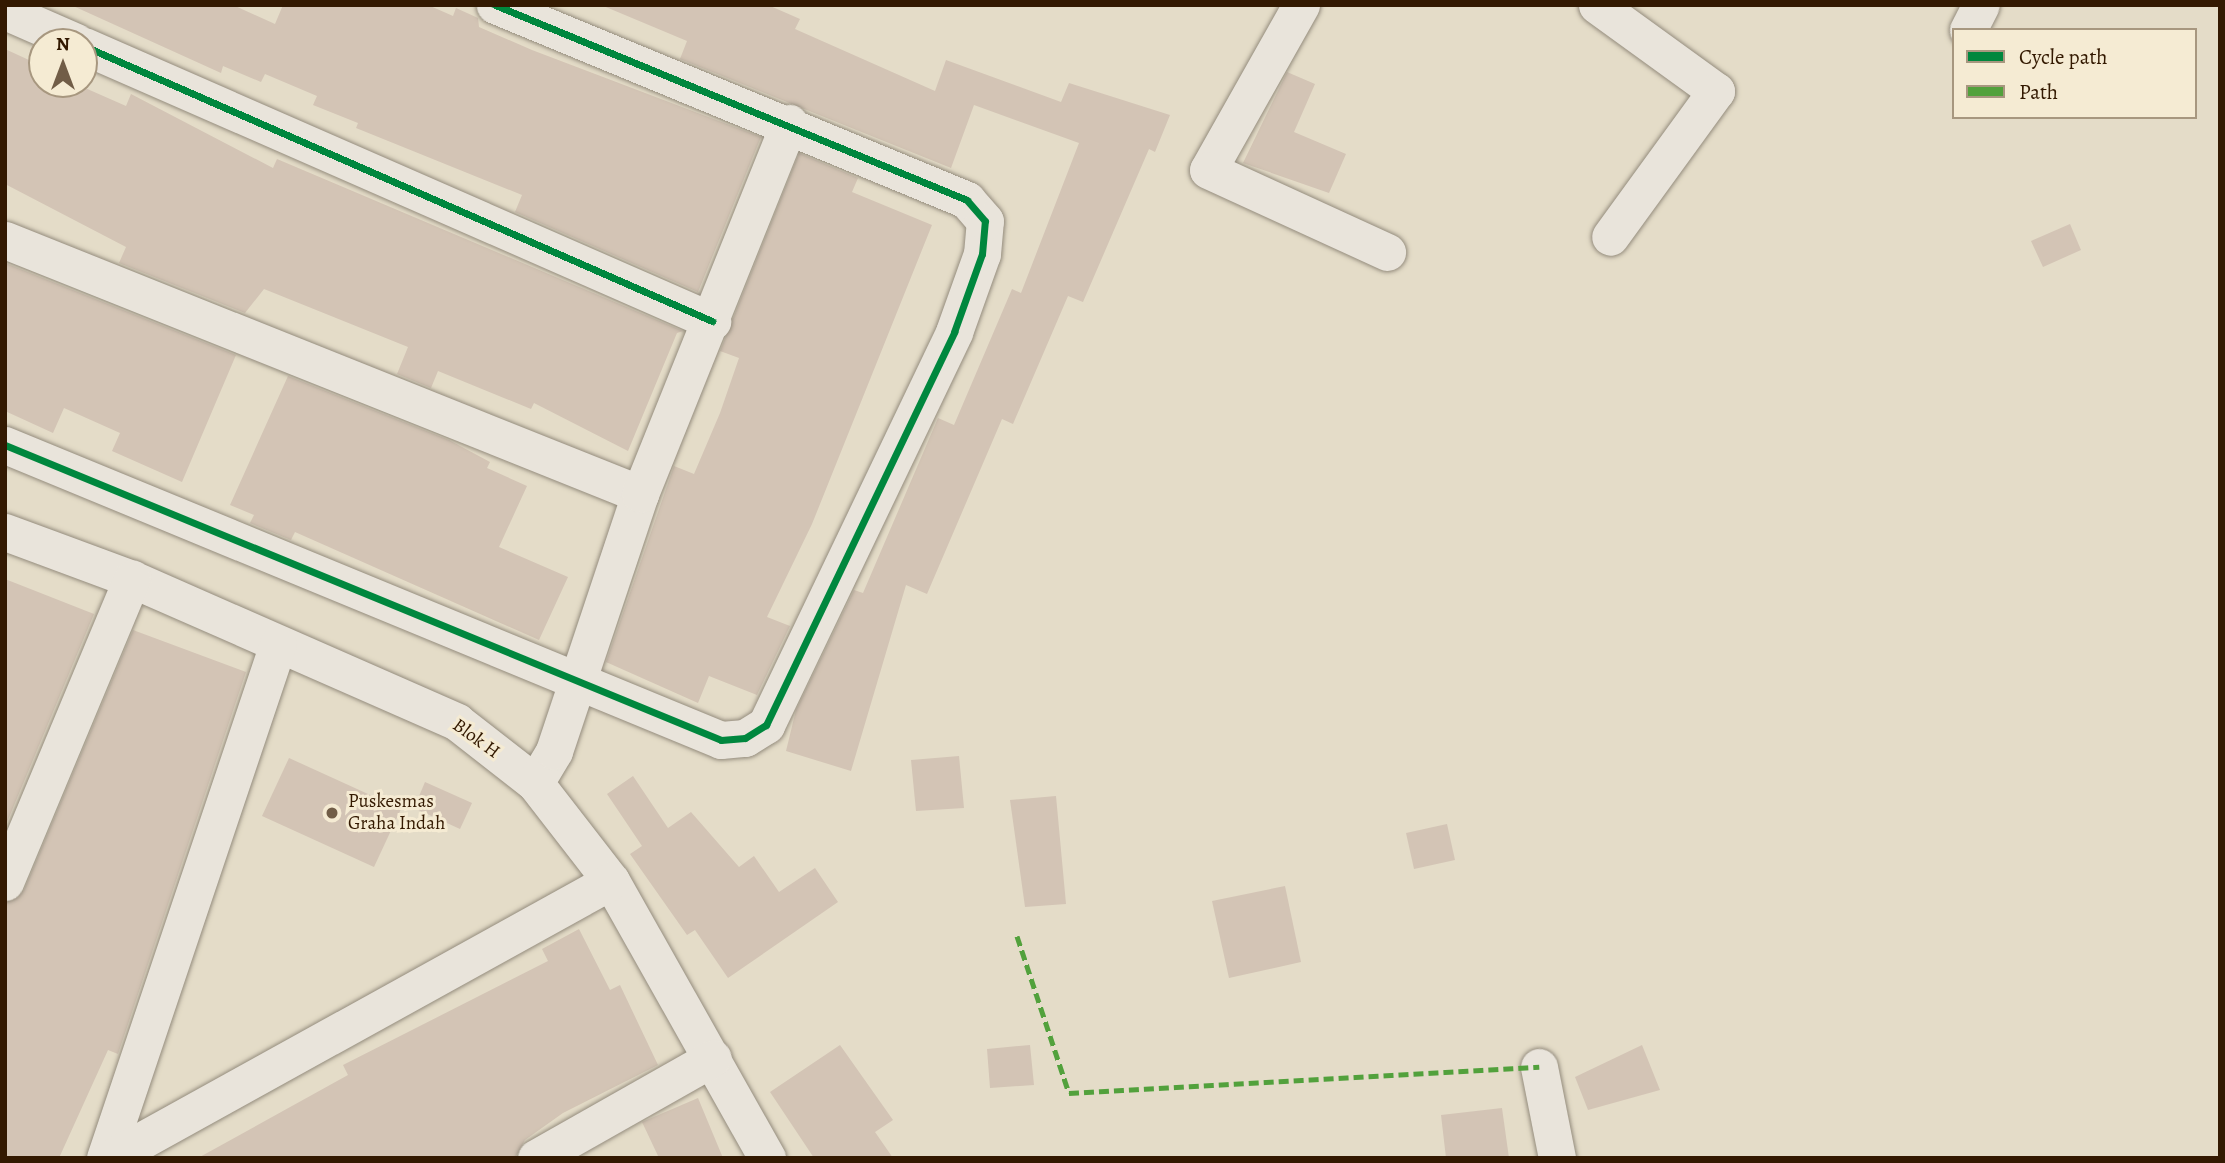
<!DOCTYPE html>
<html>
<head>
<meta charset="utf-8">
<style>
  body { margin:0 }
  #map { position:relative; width:2225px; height:1163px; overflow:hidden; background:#e4dcc8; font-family:Alegreya,serif }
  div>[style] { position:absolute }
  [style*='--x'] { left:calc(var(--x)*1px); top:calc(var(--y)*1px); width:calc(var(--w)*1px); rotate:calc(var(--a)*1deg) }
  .building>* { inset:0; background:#d3c4b5 }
  .roads { filter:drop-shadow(0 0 2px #948c7d) drop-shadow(0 0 2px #948c7d) }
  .minor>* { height:37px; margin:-18.5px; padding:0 18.5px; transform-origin:18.5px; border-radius:18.5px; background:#e9e4db }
  .quiet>* { height:5px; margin-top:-2.5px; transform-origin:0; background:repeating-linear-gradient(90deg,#52a13c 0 10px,transparent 0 15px) }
  .cycleway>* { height:7px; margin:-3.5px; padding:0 3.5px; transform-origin:3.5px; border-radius:3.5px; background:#00873e }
  .dots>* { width:19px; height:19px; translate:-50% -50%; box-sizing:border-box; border:4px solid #f5ebd3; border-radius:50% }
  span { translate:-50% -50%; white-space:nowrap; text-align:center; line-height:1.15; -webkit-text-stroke:6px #f5ebd3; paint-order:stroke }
  .street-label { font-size:19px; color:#331901 }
  .poi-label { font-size:19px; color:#331901 }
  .left { translate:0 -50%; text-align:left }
  .frame { position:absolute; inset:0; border:7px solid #331901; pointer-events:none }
  .legend { position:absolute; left:1952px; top:28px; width:245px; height:91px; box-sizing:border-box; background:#f5ebd3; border:2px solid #a7977f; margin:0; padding:9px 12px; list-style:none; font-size:21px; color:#331901 }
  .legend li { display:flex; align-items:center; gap:14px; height:35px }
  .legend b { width:35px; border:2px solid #a7977f }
  .north { position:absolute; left:28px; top:28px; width:70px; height:70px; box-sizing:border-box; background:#f5ebd3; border:2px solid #a7977f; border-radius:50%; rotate:0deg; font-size:19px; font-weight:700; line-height:28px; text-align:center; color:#331901 }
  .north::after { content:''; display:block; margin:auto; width:24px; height:32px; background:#715d47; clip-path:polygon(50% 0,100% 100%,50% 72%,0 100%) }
</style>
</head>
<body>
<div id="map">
  <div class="building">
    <i style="clip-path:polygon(71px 5px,233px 5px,275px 24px,283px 5px,428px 5px,453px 16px,456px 8px,478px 18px,479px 27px,532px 50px,761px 137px,698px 292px,515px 212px,522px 195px,356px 128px,358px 123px,313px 105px,317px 96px,265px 74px,261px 82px,223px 66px,221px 73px)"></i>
    <i style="clip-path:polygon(601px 5px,768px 5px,800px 19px,795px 29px,935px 91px,946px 60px,1061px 102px,1069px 83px,1170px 115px,1155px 152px,1149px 149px,1083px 302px,1068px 296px,1013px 424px,1002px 419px,927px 594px,906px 585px,851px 771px,786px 751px,796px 710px,854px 590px,863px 593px,938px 418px,954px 425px,1012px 289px,1021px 293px,1079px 143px,974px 105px,951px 168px,680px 59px,687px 41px)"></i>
    <i style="clip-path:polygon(5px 49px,42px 66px,42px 84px,76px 84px,126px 106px,131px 94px,273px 168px,277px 159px,683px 331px,677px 333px,628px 451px,534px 403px,531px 409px,438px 371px,431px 388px,397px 374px,408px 347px,264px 289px,245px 313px,119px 263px,126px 247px,5px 184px)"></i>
    <i style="clip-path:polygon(1287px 72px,1315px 84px,1294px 132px,1346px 154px,1329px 193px,1243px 163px)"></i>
    <i style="clip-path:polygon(799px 153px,858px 178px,852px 192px,932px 225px,812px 524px,767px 617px,790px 626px,757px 695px,709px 676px,698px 703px,606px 662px,674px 466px,694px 474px,720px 413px,739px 358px,720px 351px)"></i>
    <i style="clip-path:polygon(2070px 224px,2081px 250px,2043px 267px,2031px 241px)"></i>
    <i style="clip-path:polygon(5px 263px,236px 355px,182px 482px,112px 451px,120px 433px,64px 408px,53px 433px,5px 411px)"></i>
    <i style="clip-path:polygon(288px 376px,449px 440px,490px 462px,487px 468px,527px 486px,499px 547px,568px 577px,539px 640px,295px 532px,291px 540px,250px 523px,254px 515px,230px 505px)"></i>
    <i style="clip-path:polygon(5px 579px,94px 614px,5px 827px)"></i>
    <i style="clip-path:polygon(133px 630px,246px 672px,118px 1054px,108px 1050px,59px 1158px,5px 1158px,5px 903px,24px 890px)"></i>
    <i style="clip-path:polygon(959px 756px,964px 808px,916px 811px,911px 760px)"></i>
    <i style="clip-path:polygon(289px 758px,401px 809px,374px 867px,262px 816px)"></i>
    <i style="clip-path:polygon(633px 776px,668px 828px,691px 812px,739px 867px,754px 856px,779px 892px,815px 868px,838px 902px,728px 978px,695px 930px,687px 935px,630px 854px,642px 846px,607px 794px)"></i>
    <i style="clip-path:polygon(425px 782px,472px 803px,460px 829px,414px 808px)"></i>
    <i style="clip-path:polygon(1056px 796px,1066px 904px,1025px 907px,1010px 800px)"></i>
    <i style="clip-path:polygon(1447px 824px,1455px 860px,1414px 869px,1406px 833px)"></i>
    <i style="clip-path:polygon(1285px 886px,1301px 962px,1229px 978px,1212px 901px)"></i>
    <i style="clip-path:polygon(579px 929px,610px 990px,620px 985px,658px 1065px,563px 1113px,525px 1140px,515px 1158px,198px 1158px,348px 1075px,343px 1065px,548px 961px,542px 949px)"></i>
    <i style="clip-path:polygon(840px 1045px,893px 1120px,875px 1132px,893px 1158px,814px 1158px,770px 1092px)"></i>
    <i style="clip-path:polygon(1030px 1045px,1034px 1085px,990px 1088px,987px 1049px)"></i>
    <i style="clip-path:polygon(1642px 1045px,1660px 1090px,1588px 1110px,1575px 1077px)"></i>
    <i style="clip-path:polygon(698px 1098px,723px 1158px,659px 1158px,642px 1122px)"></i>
    <i style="clip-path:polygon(1502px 1108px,1509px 1158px,1446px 1158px,1441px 1115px)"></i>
  </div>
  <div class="roads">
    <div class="minor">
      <i style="--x:1301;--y:5;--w:189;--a:119.4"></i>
      <i style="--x:1208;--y:170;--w:197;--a:24.6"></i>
      <i style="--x:1597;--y:5;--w:147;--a:35.9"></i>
      <i style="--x:1716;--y:91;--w:180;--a:126"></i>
      <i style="--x:5;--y:11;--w:77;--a:23.6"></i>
      <i style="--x:1968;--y:30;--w:28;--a:-63"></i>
      <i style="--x:84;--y:46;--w:686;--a:23.65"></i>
      <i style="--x:5;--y:240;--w:684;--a:21.8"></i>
      <i style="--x:5;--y:445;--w:774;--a:22.39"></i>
      <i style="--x:721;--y:740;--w:24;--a:-5"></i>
      <i style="--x:745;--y:738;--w:25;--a:-32"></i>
      <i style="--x:766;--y:725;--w:436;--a:-64.4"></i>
      <i style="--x:954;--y:332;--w:83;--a:-70.3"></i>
      <i style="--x:982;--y:254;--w:33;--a:-85"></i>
      <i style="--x:985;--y:221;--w:28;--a:-131"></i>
      <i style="--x:967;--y:200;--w:511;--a:-157.55"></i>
      <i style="--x:5;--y:532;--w:135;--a:20.3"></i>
      <i style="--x:132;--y:579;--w:355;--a:23.7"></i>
      <i style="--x:457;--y:722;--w:99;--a:38"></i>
      <i style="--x:535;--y:783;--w:124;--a:52.2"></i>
      <i style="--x:611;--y:881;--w:318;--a:60.6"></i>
      <i style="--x:535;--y:783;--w:37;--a:-59"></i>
      <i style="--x:554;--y:751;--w:271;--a:-71.5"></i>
      <i style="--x:640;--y:494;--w:400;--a:-68.1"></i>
      <i style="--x:5;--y:882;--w:329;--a:-67.3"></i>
      <i style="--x:1539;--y:1067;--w:93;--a:78.8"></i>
      <i style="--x:105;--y:1158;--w:542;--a:-71.4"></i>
      <i style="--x:110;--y:1158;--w:572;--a:-28.94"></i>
      <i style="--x:536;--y:1158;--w:203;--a:-29.5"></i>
    </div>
  </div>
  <div class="quiet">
    <i style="--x:1017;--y:936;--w:165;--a:71.7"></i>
    <i style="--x:1069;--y:1093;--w:471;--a:-3.2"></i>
  </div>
  <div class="cycleway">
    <i style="--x:84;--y:46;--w:686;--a:23.65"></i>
    <i style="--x:5;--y:445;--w:774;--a:22.39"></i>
    <i style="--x:721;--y:740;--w:24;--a:-5"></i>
    <i style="--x:745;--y:738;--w:25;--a:-32"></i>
    <i style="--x:766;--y:725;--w:436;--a:-64.4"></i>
    <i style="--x:954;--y:332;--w:83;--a:-70.3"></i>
    <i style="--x:982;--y:254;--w:33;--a:-85"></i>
    <i style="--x:985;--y:221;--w:28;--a:-131"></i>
    <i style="--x:967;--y:200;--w:511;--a:-157.55"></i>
  </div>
  <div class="dots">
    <i style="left:332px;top:813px;background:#715d47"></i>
  </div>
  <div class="street-label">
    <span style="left:476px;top:739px;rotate:36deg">Blok H</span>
  </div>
  <div class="poi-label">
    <span class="left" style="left:348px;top:813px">Puskesmas<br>Graha Indah</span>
  </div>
  <div class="frame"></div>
  <ul class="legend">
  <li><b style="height:9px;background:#00873e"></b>Cycle path</li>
  <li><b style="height:9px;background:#52a13c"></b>Path</li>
  </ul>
  <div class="north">N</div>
</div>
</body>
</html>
